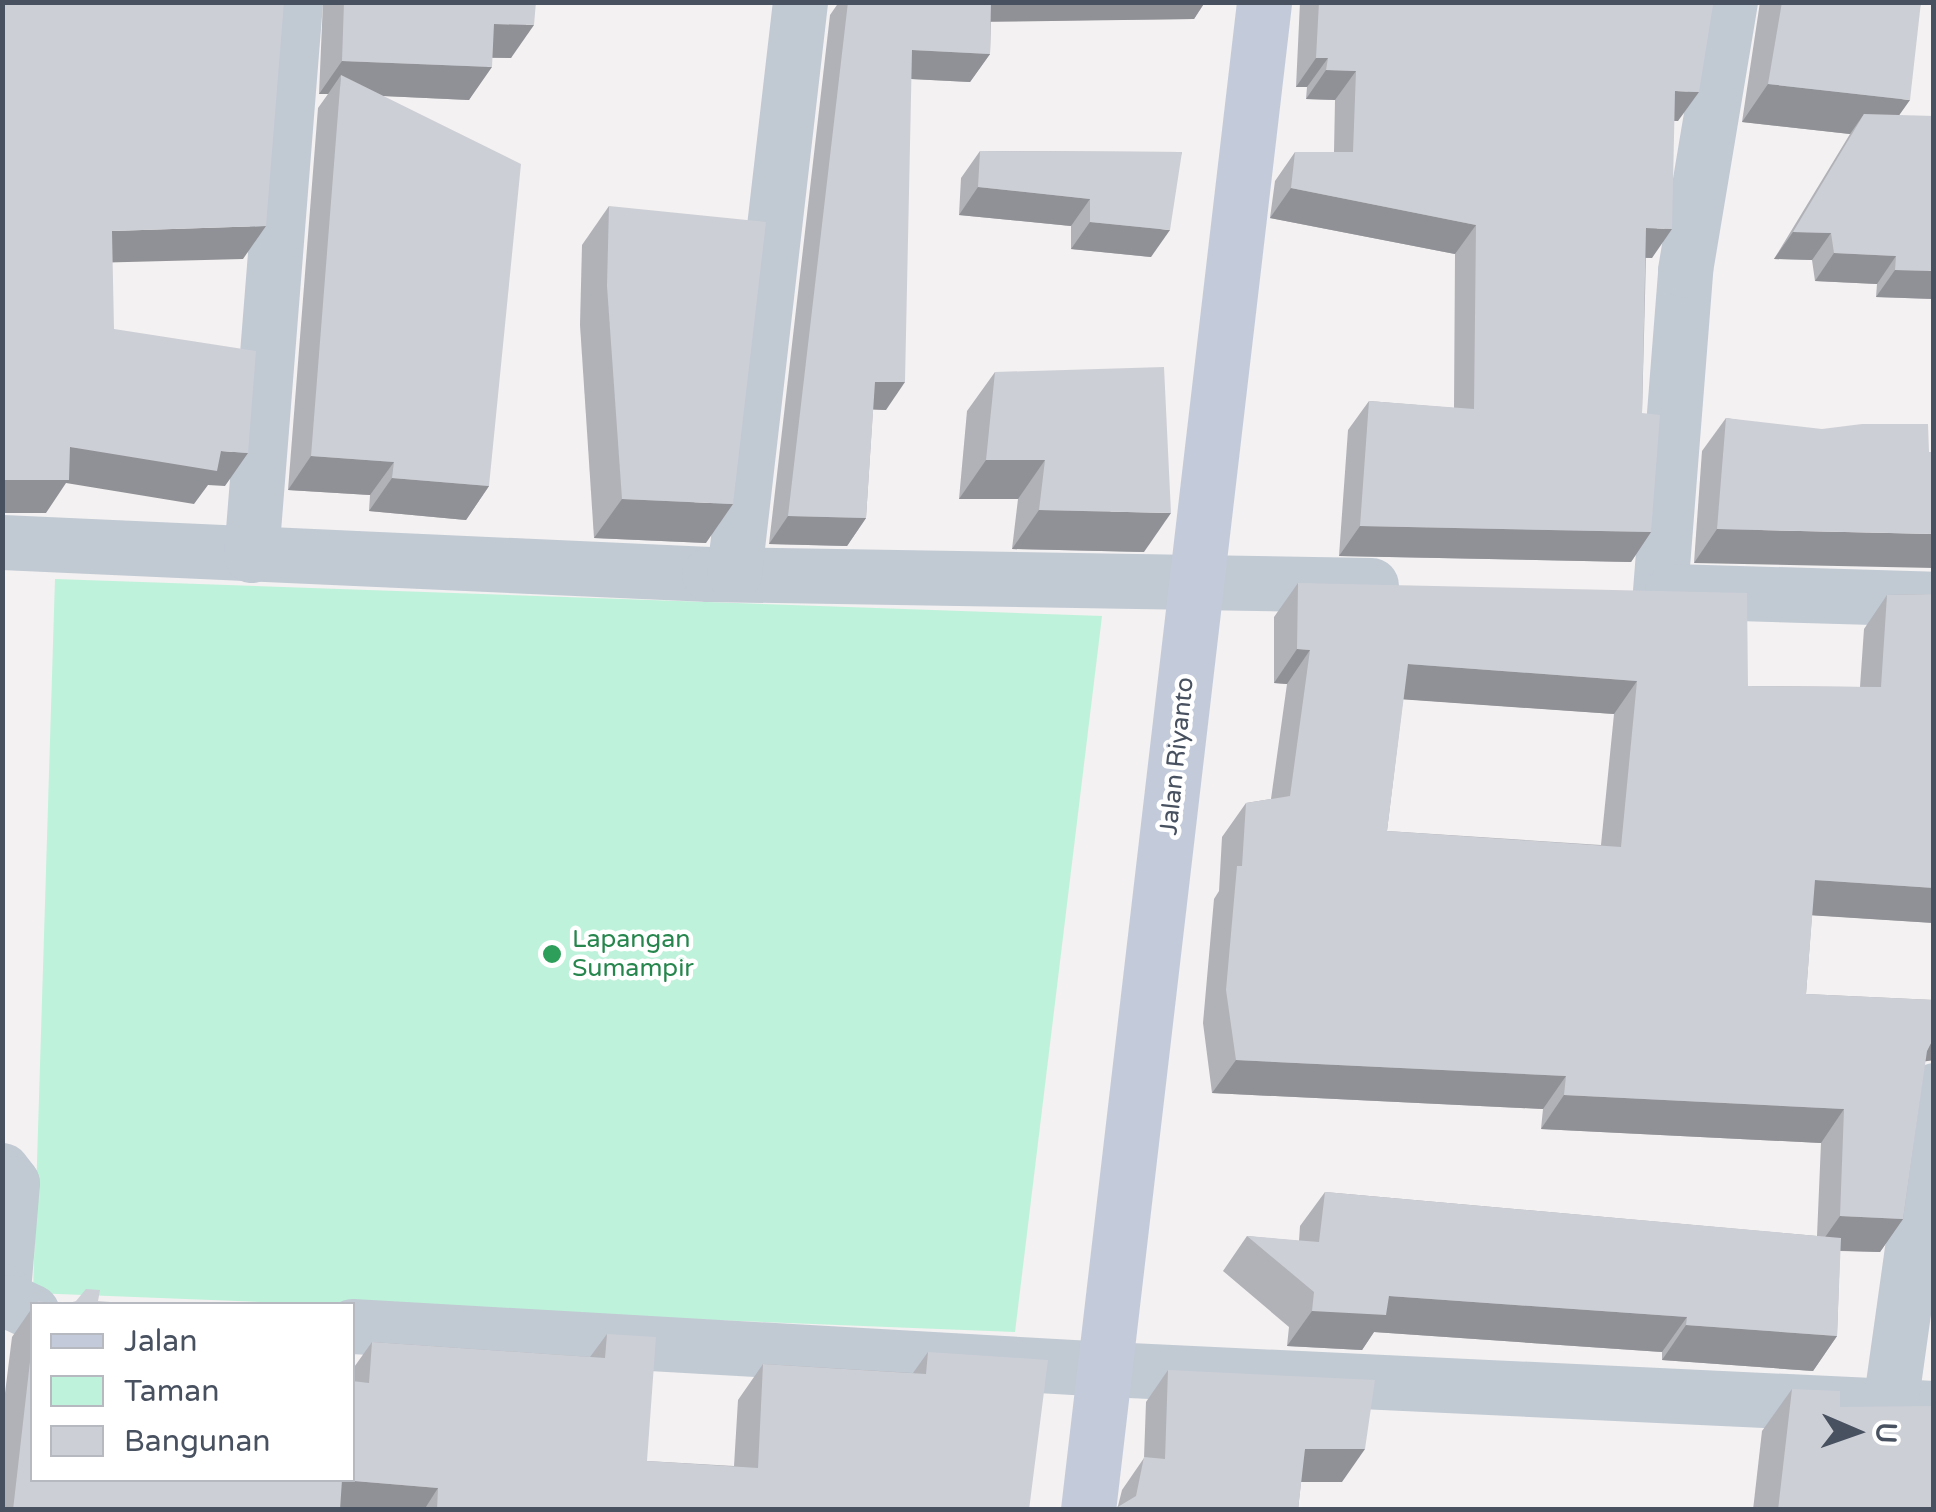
<!DOCTYPE html>
<html>
<head>
<meta charset="utf-8">
<style>
  body { margin:0 }
  #map { position:relative; width:1936px; height:1512px; overflow:hidden; background:#f3f1f1; font-family:"Varela Round",sans-serif }
  div>[style] { position:absolute }
  [style*='--x'] { left:calc(var(--x)*1px); top:calc(var(--y)*1px); width:calc(var(--w)*1px); rotate:calc(var(--a)*1deg) }
  .green>* { inset:0; background:#bef2da }
  .street>* { height:55px; margin:-27.5px; padding:0 27.5px; transform-origin:27.5px; border-radius:27.5px; background:#c1c9d3 }
  .secondary>* { height:55px; margin:-27.5px; padding:0 27.5px; transform-origin:27.5px; border-radius:27.5px; background:#c3cbda }
  .wall>* { inset:0; background:#b0b2b8 }
  .shaded-wall>* { inset:0; background:#909196 }
  .building>* { inset:0; background:#cdcfd6 }
  .dots>* { width:28px; height:28px; translate:-50% -50%; box-sizing:border-box; border:5px solid #fff; border-radius:50% }
  span { translate:-50% -50%; white-space:nowrap; text-align:center; line-height:1.15; -webkit-text-stroke:9px #fff; paint-order:stroke }
  .street-label { font-size:25px; color:#485160 }
  .leisure-label { font-size:25px; color:#27864d }
  .left { translate:0 -50%; text-align:left }
  .frame { position:absolute; inset:0; border:5px solid #485160; pointer-events:none }
  .legend { position:absolute; left:30px; top:1302px; width:325px; height:180px; box-sizing:border-box; background:#fff; border:2px solid #b6b9bf; margin:0; padding:12px 18px; list-style:none; font-size:30px; color:#485160 }
  .legend li { display:flex; align-items:center; gap:20px; height:50px }
  .legend b { width:50px; border:2px solid #b6b9bf }
  .north { position:absolute; left:1806px; top:1382px; width:100px; height:100px; -webkit-text-stroke:8px #fff; paint-order:stroke; rotate:92deg; font-size:28px; font-weight:700; line-height:40px; text-align:center; color:#485160 }
  .north::after { content:''; display:block; margin:auto; width:35px; height:45px; background:#485160; clip-path:polygon(50% 0,100% 100%,50% 72%,0 100%) }
</style>
</head>
<body>
<div id="map">
  <div class="green">
    <i style="clip-path:polygon(55px 579px,1102px 616px,1015px 1332px,33px 1293px)"></i>
  </div>
  <div class="street">
    <i style="--x:2;--y:542;--w:708;--a:2.59"></i>
    <i style="--x:709;--y:574;--w:662;--a:0.95"></i>
    <i style="--x:251;--y:555;--w:555;--a:-85.45"></i>
    <i style="--x:734;--y:573;--w:575;--a:-83.41"></i>
    <i style="--x:1660;--y:591;--w:322;--a:-85.5"></i>
    <i style="--x:1685;--y:270;--w:272;--a:-80.5"></i>
    <i style="--x:1672;--y:591;--w:262;--a:1.7"></i>
    <i style="--x:2;--y:1170;--w:16;--a:52"></i>
    <i style="--x:12;--y:1183;--w:108;--a:94.8"></i>
    <i style="--x:3;--y:1291;--w:14;--a:54"></i>
    <i style="--x:11;--y:1302;--w:23;--a:25"></i>
    <i style="--x:352;--y:1326;--w:757;--a:3.26"></i>
    <i style="--x:1108;--y:1369;--w:827;--a:2.7"></i>
    <i style="--x:1890;--y:1405;--w:318;--a:-82"></i>
  </div>
  <div class="secondary">
    <i style="--x:1088;--y:1510;--w:1518;--a:-83.34"></i>
  </div>
  <div class="wall">
    <i style="clip-path:polygon(323px 2px,536px 2px,511px 58px,492px 58px,469px 100px,384px 96px,489px 486px,466px 520px,369px 511px,370px 495px,288px 490px,318px 108px,328px 94px,319px 94px)"></i>
    <i style="clip-path:polygon(839px 2px,1205px 2px,1194px 19px,991px 21px,990px 54px,970px 82px,911px 79px,886px 410px,873px 409px,866px 518px,847px 546px,769px 544px,830px 15px)"></i>
    <i style="clip-path:polygon(1300px 2px,1676px 2px,1678px 121px,1674px 121px,1652px 258px,1646px 258px,1642px 413px,1651px 532px,1631px 562px,1339px 556px,1348px 430px,1369px 401px,1454px 408px,1455px 254px,1270px 218px,1275px 181px,1295px 152px,1334px 152px,1335px 100px,1306px 99px,1307px 87px,1296px 87px)"></i>
    <i style="clip-path:polygon(1760px 2px,1921px 2px,1899px 115px,1934px 299px,1876px 297px,1877px 284px,1815px 281px,1812px 260px,1774px 259px,1850px 134px,1742px 122px)"></i>
    <i style="clip-path:polygon(980px 151px,1182px 152px,1151px 257px,1071px 249px,1071px 226px,959px 215px,961px 178px)"></i>
    <i style="clip-path:polygon(609px 206px,706px 543px,594px 538px,580px 325px,582px 245px)"></i>
    <i style="clip-path:polygon(995px 372px,1144px 552px,1012px 549px,1018px 499px,959px 499px,967px 411px)"></i>
    <i style="clip-path:polygon(1726px 418px,1929px 452px,1694px 563px,1702px 451px)"></i>
    <i style="clip-path:polygon(evenodd,1298px 583px,1748px 686px,1860px 687px,1864px 629px,1887px 595px,1934px 594px,1934px 923px,1812px 915px,1806px 994px,1934px 1000px,1934px 1060px,1925px 1061px,1903px 1219px,1880px 1252px,1840px 1251px,1837px 1336px,1813px 1371px,1662px 1360px,1662px 1352px,1374px 1332px,1362px 1350px,1287px 1346px,1289px 1327px,1223px 1271px,1247px 1236px,1299px 1241px,1300px 1226px,1325px 1192px,1817px 1236px,1821px 1143px,1541px 1129px,1543px 1109px,1212px 1093px,1203px 1023px,1214px 899px,1219px 891px,1222px 837px,1246px 803px,1271px 799px,1287px 684px,1274px 683px,1274px 617px,1298px 583px,1403px 699px,1614px 714px,1601px 845px,1387px 831px,1403px 699px)"></i>
    <i style="clip-path:polygon(32px 1308px,32px 1480px,352px 1480px,352px 1370px,372px 1342px,590px 1357px,607px 1334px,647px 1461px,734px 1466px,738px 1400px,763px 1364px,913px 1373px,928px 1352px,1029px 1510px,2px 1510px,2px 1417px,12px 1337px)"></i>
    <i style="clip-path:polygon(1168px 1370px,1342px 1482px,1301px 1482px,1298px 1510px,1115px 1510px,1118px 1506px,1122px 1490px,1144px 1458px,1146px 1402px)"></i>
    <i style="clip-path:polygon(1792px 1389px,1840px 1407px,1934px 1510px,1753px 1510px,1762px 1431px)"></i>
  </div>
  <div class="shaded-wall">
    <i style="clip-path:polygon(986px 2px,1205px 2px,1194px 19px,972px 22px)"></i>
    <i style="clip-path:polygon(494px 24px,534px 25px,511px 58px,471px 57px)"></i>
    <i style="clip-path:polygon(912px 50px,990px 54px,970px 82px,892px 78px)"></i>
    <i style="clip-path:polygon(1316px 58px,1328px 58px,1307px 87px,1296px 87px)"></i>
    <i style="clip-path:polygon(342px 61px,492px 67px,469px 100px,340px 94px,341px 75px,328px 94px,319px 94px)"></i>
    <i style="clip-path:polygon(1326px 70px,1356px 71px,1335px 100px,1306px 99px)"></i>
    <i style="clip-path:polygon(1768px 84px,1910px 100px,1883px 138px,1864px 114px,1850px 134px,1742px 122px)"></i>
    <i style="clip-path:polygon(1675px 91px,1699px 92px,1678px 121px,1655px 120px)"></i>
    <i style="clip-path:polygon(978px 187px,1090px 199px,1071px 226px,959px 215px)"></i>
    <i style="clip-path:polygon(1291px 188px,1476px 225px,1455px 254px,1270px 218px)"></i>
    <i style="clip-path:polygon(1090px 222px,1170px 230px,1151px 257px,1071px 249px)"></i>
    <i style="clip-path:polygon(266px 226px,243px 259px,89px 263px,112px 231px)"></i>
    <i style="clip-path:polygon(1646px 228px,1672px 229px,1652px 258px,1626px 257px)"></i>
    <i style="clip-path:polygon(1793px 232px,1831px 233px,1812px 260px,1774px 259px)"></i>
    <i style="clip-path:polygon(1834px 253px,1896px 256px,1877px 284px,1815px 281px)"></i>
    <i style="clip-path:polygon(1895px 270px,1934px 271px,1934px 299px,1876px 297px)"></i>
    <i style="clip-path:polygon(875px 382px,905px 382px,886px 410px,856px 409px)"></i>
    <i style="clip-path:polygon(70px 447px,221px 451px,248px 453px,225px 486px,208px 485px,194px 504px,66px 483px,46px 513px,2px 513px,2px 480px)"></i>
    <i style="clip-path:polygon(311px 456px,394px 462px,370px 495px,288px 490px)"></i>
    <i style="clip-path:polygon(986px 460px,1045px 460px,1018px 499px,959px 499px)"></i>
    <i style="clip-path:polygon(392px 478px,489px 486px,466px 520px,369px 511px)"></i>
    <i style="clip-path:polygon(622px 499px,733px 504px,706px 543px,594px 538px)"></i>
    <i style="clip-path:polygon(1039px 510px,1171px 513px,1144px 552px,1012px 549px)"></i>
    <i style="clip-path:polygon(788px 516px,866px 518px,847px 546px,769px 544px)"></i>
    <i style="clip-path:polygon(1360px 526px,1651px 532px,1631px 562px,1339px 556px)"></i>
    <i style="clip-path:polygon(1717px 529px,1934px 534px,1934px 568px,1694px 563px)"></i>
    <i style="clip-path:polygon(1297px 649px,1310px 650px,1287px 684px,1274px 683px)"></i>
    <i style="clip-path:polygon(1408px 664px,1637px 681px,1614px 714px,1384px 698px)"></i>
    <i style="clip-path:polygon(1815px 880px,1934px 888px,1934px 923px,1791px 914px)"></i>
    <i style="clip-path:polygon(1934px 1037px,1934px 1060px,1921px 1062px)"></i>
    <i style="clip-path:polygon(1236px 1060px,1566px 1076px,1543px 1109px,1212px 1093px)"></i>
    <i style="clip-path:polygon(1564px 1095px,1844px 1109px,1821px 1143px,1541px 1129px)"></i>
    <i style="clip-path:polygon(1840px 1216px,1903px 1219px,1880px 1252px,1816px 1250px)"></i>
    <i style="clip-path:polygon(1389px 1296px,1687px 1317px,1662px 1352px,1374px 1332px,1362px 1350px,1287px 1346px,1312px 1311px)"></i>
    <i style="clip-path:polygon(1686px 1325px,1837px 1336px,1813px 1371px,1662px 1360px)"></i>
    <i style="clip-path:polygon(1305px 1449px,1365px 1449px,1342px 1482px,1282px 1482px)"></i>
    <i style="clip-path:polygon(342px 1480px,438px 1488px,424px 1510px,321px 1510px)"></i>
  </div>
  <div class="building">
    <i style="clip-path:polygon(2px 2px,284px 2px,266px 226px,112px 231px,114px 329px,256px 351px,248px 453px,221px 451px,217px 471px,70px 447px,69px 480px,2px 480px)"></i>
    <i style="clip-path:polygon(344px 2px,536px 2px,534px 25px,494px 24px,492px 67px,342px 61px)"></i>
    <i style="clip-path:polygon(848px 2px,991px 2px,990px 54px,912px 50px,905px 382px,875px 382px,866px 518px,788px 516px)"></i>
    <i style="clip-path:polygon(1319px 2px,1676px 2px,1713px 5px,1699px 92px,1675px 91px,1672px 229px,1646px 228px,1642px 413px,1660px 415px,1651px 532px,1360px 526px,1369px 401px,1474px 409px,1476px 225px,1291px 188px,1295px 152px,1353px 152px,1356px 71px,1326px 70px,1328px 58px,1316px 58px)"></i>
    <i style="clip-path:polygon(1782px 2px,1921px 2px,1910px 100px,1768px 84px)"></i>
    <i style="clip-path:polygon(341px 75px,521px 164px,489px 486px,392px 478px,394px 462px,311px 456px)"></i>
    <i style="clip-path:polygon(1864px 114px,1934px 116px,1934px 271px,1895px 270px,1896px 256px,1834px 253px,1831px 233px,1793px 232px)"></i>
    <i style="clip-path:polygon(980px 151px,1182px 152px,1170px 230px,1090px 222px,1090px 199px,978px 187px)"></i>
    <i style="clip-path:polygon(609px 206px,766px 222px,733px 504px,622px 499px,607px 286px)"></i>
    <i style="clip-path:polygon(1164px 367px,1171px 513px,1039px 510px,1045px 460px,986px 460px,995px 372px)"></i>
    <i style="clip-path:polygon(1726px 418px,1822px 429px,1862px 424px,1928px 424px,1929px 452px,1934px 452px,1934px 534px,1717px 529px)"></i>
    <i style="clip-path:polygon(evenodd,1298px 583px,1747px 593px,1748px 686px,1881px 687px,1887px 595px,1934px 594px,1934px 888px,1815px 880px,1806px 994px,1934px 1000px,1934px 1037px,1927px 1051px,1903px 1219px,1840px 1216px,1844px 1109px,1564px 1095px,1566px 1076px,1236px 1060px,1226px 990px,1237px 866px,1242px 866px,1246px 803px,1290px 796px,1310px 650px,1297px 649px,1298px 583px,1408px 664px,1637px 681px,1621px 847px,1387px 831px,1408px 664px)"></i>
    <i style="clip-path:polygon(1325px 1192px,1841px 1238px,1837px 1336px,1686px 1325px,1687px 1317px,1389px 1296px,1386px 1315px,1312px 1311px,1314px 1292px,1247px 1236px,1319px 1242px)"></i>
    <i style="clip-path:polygon(86px 1289px,100px 1290px,98px 1301px,135px 1304px,66px 1304px,76px 1301px)"></i>
    <i style="clip-path:polygon(38px 1301px,53px 1304px,37px 1304px)"></i>
    <i style="clip-path:polygon(607px 1334px,656px 1337px,647px 1461px,758px 1468px,763px 1364px,926px 1374px,928px 1352px,1048px 1360px,1029px 1510px,437px 1510px,438px 1488px,342px 1480px,340px 1510px,13px 1510px,32px 1344px,32px 1480px,352px 1480px,352px 1381px,369px 1383px,372px 1342px,605px 1358px)"></i>
    <i style="clip-path:polygon(1168px 1370px,1375px 1380px,1365px 1449px,1305px 1449px,1298px 1510px,1116px 1510px,1116px 1508px,1136px 1496px,1144px 1457px,1165px 1459px)"></i>
    <i style="clip-path:polygon(1792px 1389px,1840px 1391px,1840px 1407px,1934px 1406px,1934px 1510px,1778px 1510px)"></i>
  </div>
  <div class="dots">
    <i style="left:552px;top:954px;background:#2e9e5b"></i>
  </div>
  <div class="street-label">
    <span style="left:1177px;top:756px;rotate:-84deg">Jalan Riyanto</span>
  </div>
  <div class="leisure-label">
    <span class="left" style="left:572px;top:954px">Lapangan<br>Sumampir</span>
  </div>
  <div class="frame"></div>
  <ul class="legend">
  <li><b style="height:12px;background:#c3cbda"></b>Jalan</li>
  <li><b style="height:28px;background:#bef2da"></b>Taman</li>
  <li><b style="height:28px;background:#cdcfd6"></b>Bangunan</li>
  </ul>
  <div class="north">U</div>
</div>
</body>
</html>
